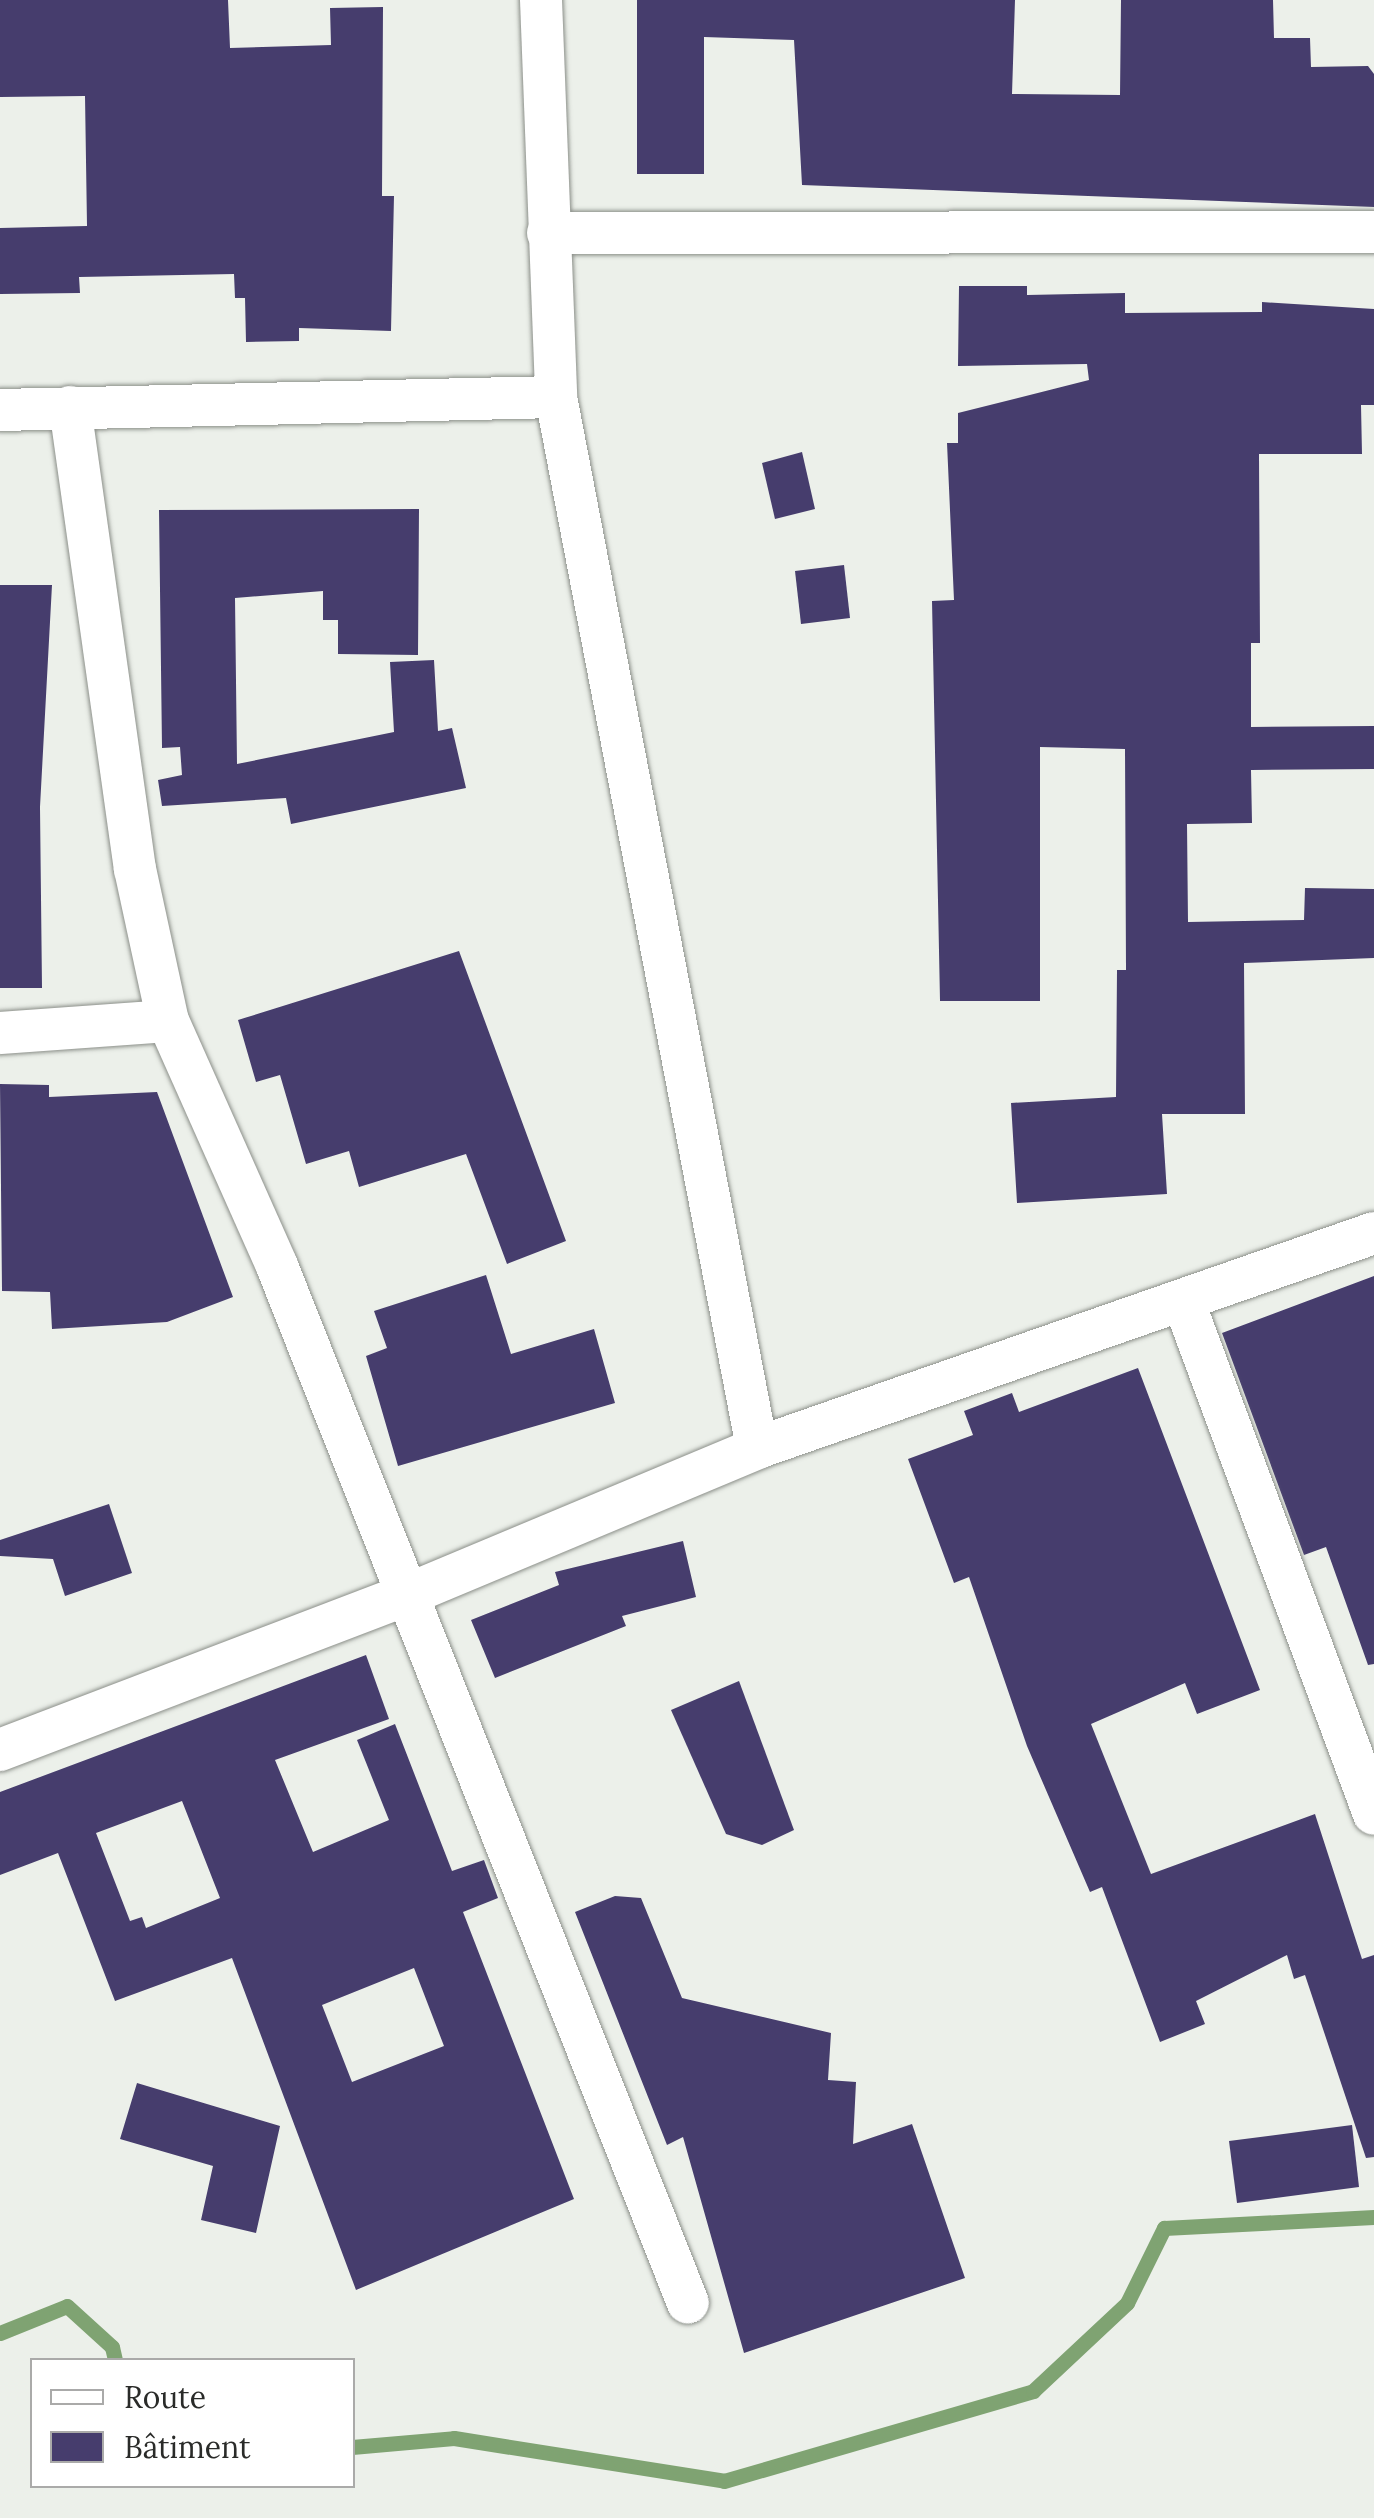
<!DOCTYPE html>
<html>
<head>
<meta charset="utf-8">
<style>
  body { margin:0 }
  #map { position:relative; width:1374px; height:2518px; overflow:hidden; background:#ecf0ea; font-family:Lora,serif }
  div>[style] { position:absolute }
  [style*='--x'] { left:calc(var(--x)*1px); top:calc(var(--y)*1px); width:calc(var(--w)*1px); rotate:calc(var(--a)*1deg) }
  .stream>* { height:15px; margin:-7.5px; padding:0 7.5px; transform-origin:7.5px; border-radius:7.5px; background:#7fa372 }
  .building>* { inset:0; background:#463d6d }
  .roads { filter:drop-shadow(0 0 2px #8b8f89) drop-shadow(0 0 2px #8b8f89) }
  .minor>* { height:42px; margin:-21px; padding:0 21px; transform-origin:21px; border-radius:21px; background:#fff }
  span { translate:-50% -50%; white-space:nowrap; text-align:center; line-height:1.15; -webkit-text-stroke:10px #fff; paint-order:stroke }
  .legend { position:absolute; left:30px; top:2358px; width:325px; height:130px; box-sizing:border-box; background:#fff; border:2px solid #aaaaa9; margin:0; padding:12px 18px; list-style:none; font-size:30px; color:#2a2b29 }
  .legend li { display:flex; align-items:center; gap:20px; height:50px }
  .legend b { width:50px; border:2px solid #aaaaa9 }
</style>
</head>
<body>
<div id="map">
  <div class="stream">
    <i style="--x:0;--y:2333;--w:72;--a:-21.9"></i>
    <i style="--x:67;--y:2306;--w:61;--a:42.3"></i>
    <i style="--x:112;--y:2347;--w:13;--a:77"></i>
    <i style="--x:352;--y:2447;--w:102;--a:-5"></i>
    <i style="--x:454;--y:2438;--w:273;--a:9"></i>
    <i style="--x:724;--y:2481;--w:322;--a:-16.2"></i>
    <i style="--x:1033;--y:2391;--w:129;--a:-43.1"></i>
    <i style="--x:1127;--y:2303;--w:84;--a:-63.7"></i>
    <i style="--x:1164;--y:2228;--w:210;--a:-3"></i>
  </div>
  <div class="building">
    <i style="clip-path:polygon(0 0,228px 0,230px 48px,331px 45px,330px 8px,383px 7px,382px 196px,394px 196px,391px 331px,299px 328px,299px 341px,246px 342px,245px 298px,235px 298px,234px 274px,79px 277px,80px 293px,0 294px,0 228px,87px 226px,85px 96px,0 97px)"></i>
    <i style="clip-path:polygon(637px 0,1015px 0,1012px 94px,1120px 95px,1121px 0,1273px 0,1274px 38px,1310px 38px,1311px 67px,1368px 66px,1374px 74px,1374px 207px,802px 185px,794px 40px,704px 37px,704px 174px,637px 174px)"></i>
    <i style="clip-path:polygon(959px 286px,1027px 286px,1027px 295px,1125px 293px,1125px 313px,1262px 312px,1262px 302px,1374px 309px,1374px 405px,1361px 405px,1362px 454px,1259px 454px,1260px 643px,1251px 643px,1251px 727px,1374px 726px,1374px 769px,1251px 770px,1252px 823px,1187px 824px,1188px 922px,1304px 920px,1305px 888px,1374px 889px,1374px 958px,1244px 963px,1245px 1114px,1162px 1114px,1167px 1194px,1017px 1203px,1011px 1103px,1116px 1097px,1117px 970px,1126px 970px,1125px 749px,1040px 747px,1040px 1001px,940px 1001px,932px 601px,954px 600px,947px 443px,958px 443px,958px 413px,1089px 380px,1087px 364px,958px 366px)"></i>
    <i style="clip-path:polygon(802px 452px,815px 509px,775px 519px,762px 463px)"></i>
    <i style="clip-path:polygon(419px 509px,418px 655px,338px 654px,338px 620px,323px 620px,323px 591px,235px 598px,237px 764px,394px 732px,390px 662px,434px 660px,438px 731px,452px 728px,466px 788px,291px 824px,286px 798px,162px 806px,158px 780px,182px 775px,180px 747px,162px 748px,159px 510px)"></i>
    <i style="clip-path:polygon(844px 565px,850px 618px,801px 624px,795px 571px)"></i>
    <i style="clip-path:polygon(0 585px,52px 585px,40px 807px,42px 988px,0 988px)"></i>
    <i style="clip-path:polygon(459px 951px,566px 1241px,507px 1264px,466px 1154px,359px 1187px,349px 1151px,306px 1164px,280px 1075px,256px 1082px,238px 1020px)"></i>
    <i style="clip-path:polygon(0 1084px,49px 1085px,49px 1097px,157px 1092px,233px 1297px,167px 1322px,52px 1329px,50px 1292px,2px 1291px)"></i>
    <i style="clip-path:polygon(486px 1275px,511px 1354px,594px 1329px,615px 1403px,398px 1466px,366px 1356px,387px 1348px,374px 1311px)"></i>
    <i style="clip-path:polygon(1374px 1276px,1374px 1664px,1368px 1665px,1326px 1547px,1304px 1555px,1222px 1333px)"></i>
    <i style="clip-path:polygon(1138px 1368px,1260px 1690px,1197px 1714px,1185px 1683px,1091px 1724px,1151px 1874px,1315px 1814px,1362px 1959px,1374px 1955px,1374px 2157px,1366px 2158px,1305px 1975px,1294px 1979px,1287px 1955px,1196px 2001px,1205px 2024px,1160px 2042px,1102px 1887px,1090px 1892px,1027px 1746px,969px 1577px,954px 1583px,908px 1459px,973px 1435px,964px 1411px,1012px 1393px,1019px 1412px)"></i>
    <i style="clip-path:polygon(109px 1504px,132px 1573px,65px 1596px,53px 1559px,0 1556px,0 1540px)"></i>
    <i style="clip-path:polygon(683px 1541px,696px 1597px,622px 1616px,626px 1626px,495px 1678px,471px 1620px,559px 1585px,555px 1572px)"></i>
    <i style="clip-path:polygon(evenodd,366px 1655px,389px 1719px,275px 1760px,313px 1852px,389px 1820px,357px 1740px,395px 1724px,452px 1871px,484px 1860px,498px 1898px,463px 1912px,574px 2199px,356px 2290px,232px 1958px,115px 2001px,58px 1853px,0 1875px,0 1792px,366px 1655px,182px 1801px,220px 1898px,146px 1928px,142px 1917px,130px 1921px,96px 1833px,182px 1801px,366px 1655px,414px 1968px,444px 2046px,352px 2082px,322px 2005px,414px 1968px)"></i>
    <i style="clip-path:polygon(739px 1681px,794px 1830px,762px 1845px,726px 1834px,671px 1710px)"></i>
    <i style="clip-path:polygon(615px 1896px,641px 1898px,682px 1998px,831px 2033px,828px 2080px,856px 2082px,853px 2144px,912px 2124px,965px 2278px,744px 2353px,683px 2137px,667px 2145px,575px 1912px)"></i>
    <i style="clip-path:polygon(137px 2083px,280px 2126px,256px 2233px,201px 2220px,213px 2166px,120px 2139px)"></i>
    <i style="clip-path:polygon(1352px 2125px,1359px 2187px,1237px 2203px,1229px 2141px)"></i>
  </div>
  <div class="roads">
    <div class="minor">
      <i style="--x:541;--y:0;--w:397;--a:87.8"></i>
      <i style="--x:556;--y:397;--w:1070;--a:79.17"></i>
      <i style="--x:548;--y:233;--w:826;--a:-0.07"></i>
      <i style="--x:70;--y:407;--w:467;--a:82"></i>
      <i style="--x:135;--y:869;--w:156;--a:77.8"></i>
      <i style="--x:168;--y:1021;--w:268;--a:66"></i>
      <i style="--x:277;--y:1266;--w:1115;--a:68.38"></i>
      <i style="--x:0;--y:410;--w:556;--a:-1.34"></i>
      <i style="--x:0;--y:1033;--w:168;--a:-4.1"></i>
      <i style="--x:1183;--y:1300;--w:548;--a:69.62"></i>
      <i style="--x:0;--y:1750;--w:432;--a:-20.9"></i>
      <i style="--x:404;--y:1596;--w:383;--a:-22.7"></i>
      <i style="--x:757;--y:1448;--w:653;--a:-19.21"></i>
    </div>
  </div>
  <ul class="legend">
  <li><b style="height:12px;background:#fff"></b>Route</li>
  <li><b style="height:28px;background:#463d6d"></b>Bâtiment</li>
  </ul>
</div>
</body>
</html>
